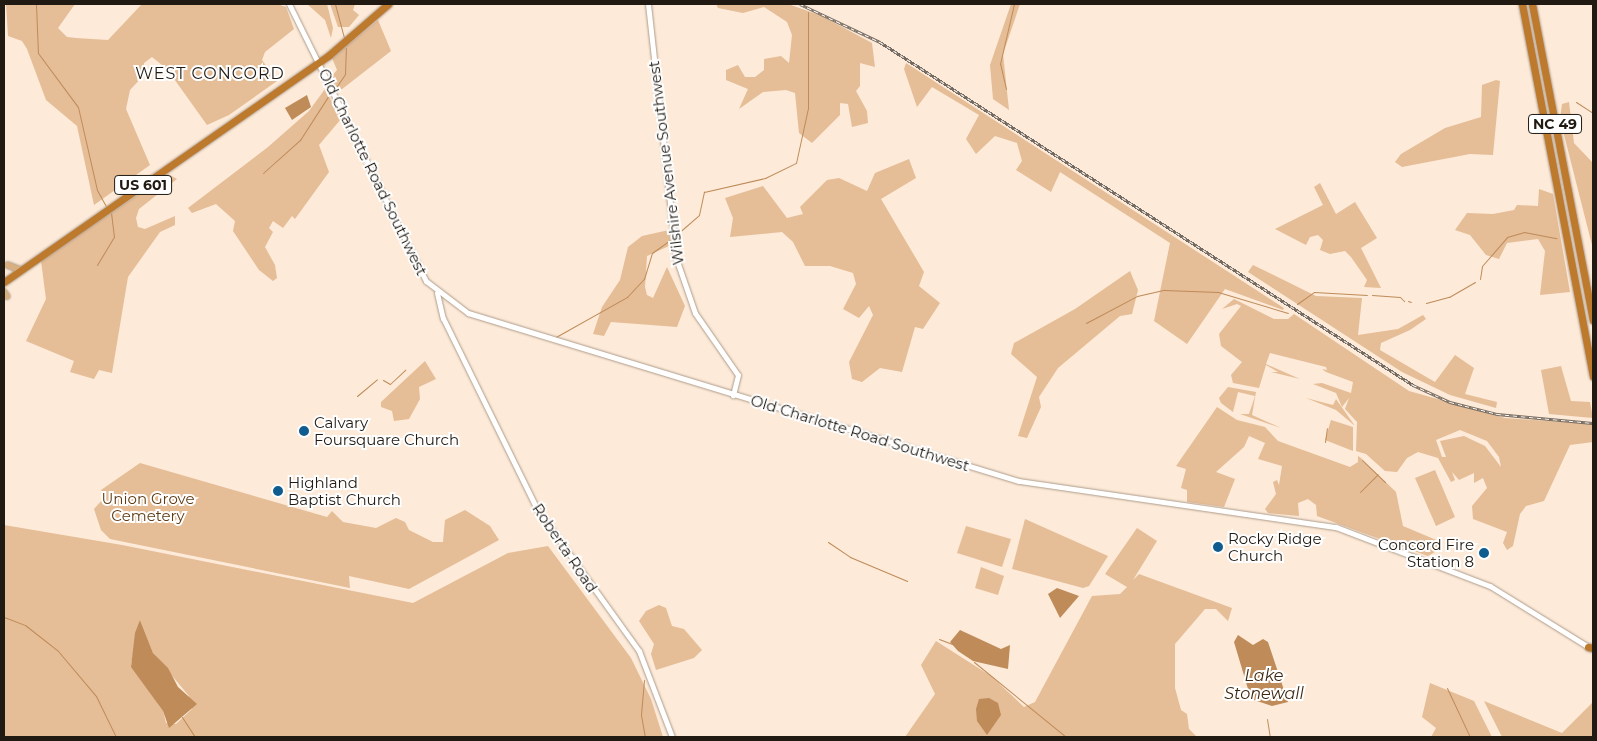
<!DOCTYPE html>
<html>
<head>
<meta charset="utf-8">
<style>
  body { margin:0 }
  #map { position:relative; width:1597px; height:741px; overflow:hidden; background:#fdead8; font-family:Montserrat,sans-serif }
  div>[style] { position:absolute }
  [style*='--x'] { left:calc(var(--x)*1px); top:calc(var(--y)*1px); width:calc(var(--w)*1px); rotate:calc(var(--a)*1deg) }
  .green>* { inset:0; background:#e5bd97 }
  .water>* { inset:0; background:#be8b59 }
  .stream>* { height:1px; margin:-0.5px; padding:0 0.5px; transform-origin:0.5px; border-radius:0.5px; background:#be8b59 }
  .roads { filter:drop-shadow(0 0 1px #ae9c8b) drop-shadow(0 0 1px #ae9c8b) }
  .secondary>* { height:5px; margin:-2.5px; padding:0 2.5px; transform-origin:2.5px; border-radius:2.5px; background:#fff }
  .primary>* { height:5.5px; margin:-2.75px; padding:0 2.75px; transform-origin:2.75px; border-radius:2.75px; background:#d7af80 }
  .highway>* { height:7px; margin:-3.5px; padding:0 3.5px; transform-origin:3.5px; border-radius:3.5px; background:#bd792c }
  .rail>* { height:3px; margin-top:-1.5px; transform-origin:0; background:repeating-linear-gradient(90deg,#fff 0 4px,#756a5f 0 8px); box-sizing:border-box; border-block:1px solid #756a5f }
  .dots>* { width:14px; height:14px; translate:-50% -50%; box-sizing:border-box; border:2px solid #fff; border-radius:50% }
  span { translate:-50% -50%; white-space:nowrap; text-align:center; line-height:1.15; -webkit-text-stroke:4px #fff; paint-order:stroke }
  .shield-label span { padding:1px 4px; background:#fff; border:1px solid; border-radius:4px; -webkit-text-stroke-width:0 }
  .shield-label { font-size:14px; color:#201a13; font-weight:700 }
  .street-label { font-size:15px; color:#201a13 }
  .poi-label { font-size:15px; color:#201a13 }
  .left { translate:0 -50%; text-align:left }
  .right { translate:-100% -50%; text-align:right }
  .park-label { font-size:15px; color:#5f3c15 }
  .neighbourhood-label { font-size:16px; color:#201a13; letter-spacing:1px }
  .water-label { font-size:16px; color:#3c260f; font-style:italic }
  .frame { position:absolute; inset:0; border:5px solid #201a13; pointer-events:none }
</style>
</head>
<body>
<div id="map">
  <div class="green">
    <i style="clip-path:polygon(6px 4px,75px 4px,58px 28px,67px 37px,76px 38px,108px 40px,142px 4px,277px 4px,286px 7px,294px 29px,265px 52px,262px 60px,277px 81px,229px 115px,207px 125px,167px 69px,152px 57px,144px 63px,142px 77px,130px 90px,126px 109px,150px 165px,94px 205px,77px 126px,46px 100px,27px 49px,22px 41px,8px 36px)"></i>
    <i style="clip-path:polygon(307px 4px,327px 4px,333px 28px,331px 38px,325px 20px)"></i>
    <i style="clip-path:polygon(330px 4px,355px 4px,353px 10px,359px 15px,349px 27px,338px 27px)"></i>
    <i style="clip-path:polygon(716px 4px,788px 4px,822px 16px,872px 43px,875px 67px,860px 63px,860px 86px,856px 91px,867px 111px,868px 123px,852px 127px,848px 104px,840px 103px,840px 115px,812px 143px,799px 133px,795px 93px,786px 90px,763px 92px,739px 109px,748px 89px,726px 80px,726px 70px,738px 65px,745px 77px,755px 77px,764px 70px,764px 59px,781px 56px,789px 63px,792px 35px,787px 22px,764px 7px,743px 13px,718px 8px)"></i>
    <i style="clip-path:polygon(1011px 4px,1020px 4px,1003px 54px,1009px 110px,993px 99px,990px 65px)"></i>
    <i style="clip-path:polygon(378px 20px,391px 51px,337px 93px,332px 76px,337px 70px,332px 58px)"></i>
    <i style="clip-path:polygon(906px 63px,1284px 308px,1283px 310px,1225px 289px,1187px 344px,1154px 321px,1170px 243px,1060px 172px,1051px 192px,1016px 170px,1022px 161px,1017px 143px,995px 136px,976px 154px,966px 139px,979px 115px,932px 87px,917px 107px,904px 69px)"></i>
    <i style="clip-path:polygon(1496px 80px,1500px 81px,1493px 155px,1470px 154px,1402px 167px,1395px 162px,1401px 154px,1445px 128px,1481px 117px,1482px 85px)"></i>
    <i style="clip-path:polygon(325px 89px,341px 119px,319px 145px,329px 172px,295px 219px,292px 216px,283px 228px,273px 221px,269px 228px,273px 232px,265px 247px,275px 265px,277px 278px,273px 281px,259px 270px,233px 231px,235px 221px,216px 204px,192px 213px,188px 208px,268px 147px,309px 111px)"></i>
    <i style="clip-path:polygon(1569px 102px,1574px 143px,1593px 163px,1593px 249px,1560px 119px,1562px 104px)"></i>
    <i style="clip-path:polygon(909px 159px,916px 178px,881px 199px,924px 272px,919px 286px,940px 303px,923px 329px,915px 327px,902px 372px,880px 368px,862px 382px,852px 379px,849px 362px,873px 315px,869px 306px,859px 318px,843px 309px,856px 284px,853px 273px,830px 266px,805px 266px,793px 242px,782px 232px,730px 237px,733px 218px,725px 198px,763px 186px,787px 218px,803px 214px,800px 207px,827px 180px,839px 178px,867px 191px,875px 173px)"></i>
    <i style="clip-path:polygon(168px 174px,177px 179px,139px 209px,136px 218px,138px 227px,145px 229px,175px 216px,175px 225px,160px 232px,128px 277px,112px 373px,99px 370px,94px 379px,70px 372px,74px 361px,26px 341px,46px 299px,41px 261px)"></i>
    <i style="clip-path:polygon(1320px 183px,1336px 214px,1355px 202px,1377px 238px,1361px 248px,1381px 288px,1364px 287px,1367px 280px,1351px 257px,1345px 251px,1330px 254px,1320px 250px,1323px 240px,1318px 235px,1310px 237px,1306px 245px,1275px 229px,1323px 205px,1314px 187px)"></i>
    <i style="clip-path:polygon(1539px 189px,1553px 194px,1570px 292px,1540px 295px,1545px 251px,1538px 239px,1507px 243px,1499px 259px,1486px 255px,1470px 235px,1455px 230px,1467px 213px,1493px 214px,1514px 210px,1517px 205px,1538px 206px)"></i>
    <i style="clip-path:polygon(669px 230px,671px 245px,647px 256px,645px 287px,647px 295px,653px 298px,667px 267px,685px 306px,677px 327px,611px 322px,604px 336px,593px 334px,602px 307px,620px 280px,628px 247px,642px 236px)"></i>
    <i style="clip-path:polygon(1253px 265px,1316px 296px,1362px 298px,1358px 335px,1398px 329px,1423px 315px,1426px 319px,1410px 330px,1381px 343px,1380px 350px,1435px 382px,1455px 355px,1474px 368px,1465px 394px,1497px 402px,1496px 408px,1450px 395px,1402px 372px,1248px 272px)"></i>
    <i style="clip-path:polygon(1130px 271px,1138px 290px,1132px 314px,1120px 316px,1058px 368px,1039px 397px,1041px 407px,1027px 438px,1018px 436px,1037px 377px,1011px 354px,1014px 343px,1075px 309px)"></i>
    <i style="clip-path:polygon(evenodd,1234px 299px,1274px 319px,1288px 319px,1294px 314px,1409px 391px,1505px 418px,1593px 424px,1593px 442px,1570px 445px,1544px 501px,1526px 506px,1520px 514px,1513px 546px,1507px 550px,1503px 543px,1507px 532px,1473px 519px,1472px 506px,1487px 488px,1483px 478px,1474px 483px,1474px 473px,1459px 480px,1452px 472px,1455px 480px,1451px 482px,1438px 458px,1418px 452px,1407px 458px,1397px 472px,1385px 471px,1366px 454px,1356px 451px,1357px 422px,1345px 409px,1349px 398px,1342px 407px,1336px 393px,1313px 384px,1322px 383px,1351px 393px,1353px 382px,1326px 372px,1322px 369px,1327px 370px,1326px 367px,1270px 353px,1266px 364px,1300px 379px,1271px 372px,1278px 372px,1266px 365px,1259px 388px,1233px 383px,1231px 375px,1242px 362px,1221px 346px,1219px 334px,1241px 306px,1237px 304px,1222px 309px,1234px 299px,1460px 430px,1487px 441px,1499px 457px,1501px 467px,1485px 446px,1464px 436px,1440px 441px,1446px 457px,1442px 457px,1436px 440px,1460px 430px)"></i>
    <i style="clip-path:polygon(425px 361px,436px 379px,419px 387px,420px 399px,409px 419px,394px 421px,392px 411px,381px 407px,381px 402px)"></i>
    <i style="clip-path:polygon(1561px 366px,1571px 401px,1590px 402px,1593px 418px,1549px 414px,1541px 370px)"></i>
    <i style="clip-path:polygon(1228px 387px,1256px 392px,1252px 415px,1281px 428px,1240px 414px,1249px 414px,1255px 396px,1238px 392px,1233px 412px,1221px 403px,1219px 398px)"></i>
    <i style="clip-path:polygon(1306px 398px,1333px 405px,1336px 399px,1355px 426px,1336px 410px)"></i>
    <i style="clip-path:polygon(1217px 407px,1237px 420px,1265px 427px,1278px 441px,1350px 467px,1358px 462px,1358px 456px,1361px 458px,1396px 492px,1403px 526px,1441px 542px,1440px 549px,1428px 556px,1366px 534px,1317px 516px,1316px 505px,1308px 499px,1298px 503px,1299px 516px,1268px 513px,1265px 509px,1276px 494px,1273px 482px,1277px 480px,1279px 485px,1282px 466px,1258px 459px,1265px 443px,1249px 436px,1244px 447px,1216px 472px,1235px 479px,1224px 507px,1187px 502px,1187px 490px,1181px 488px,1186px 469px,1176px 466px)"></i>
    <i style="clip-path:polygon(1331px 420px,1353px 427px,1353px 451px,1325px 440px)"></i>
    <i style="clip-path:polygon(140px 463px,327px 517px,332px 511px,343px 522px,376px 528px,396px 518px,405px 522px,409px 530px,433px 542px,443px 542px,445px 520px,465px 510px,490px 526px,499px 540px,409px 589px,349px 576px,350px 588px,110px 539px,101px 530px,94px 509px,103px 499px,101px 490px)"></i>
    <i style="clip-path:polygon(1435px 470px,1455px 517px,1436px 526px,1415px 478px)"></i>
    <i style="clip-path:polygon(1025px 519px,1108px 556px,1089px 586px,1083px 588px,1012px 569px)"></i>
    <i style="clip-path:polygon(evenodd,4px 525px,122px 545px,413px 603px,508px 553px,548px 546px,631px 658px,651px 699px,663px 737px,4px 737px,4px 525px,140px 620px,153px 653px,189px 696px,192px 709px,176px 724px,166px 723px,163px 711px,131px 665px,140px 620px)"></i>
    <i style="clip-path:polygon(966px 526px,1011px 539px,1002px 567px,957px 553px)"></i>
    <i style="clip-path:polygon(1137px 528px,1157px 541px,1133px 580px,1139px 574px,1232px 608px,1228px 621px,1216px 609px,1205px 609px,1175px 644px,1175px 688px,1181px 710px,1187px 714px,1189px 729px,1197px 737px,905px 737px,935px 694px,921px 665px,936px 641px,991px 676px,1024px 707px,1035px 702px,1092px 596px,1120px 594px,1127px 587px,1105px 574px)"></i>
    <i style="clip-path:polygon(981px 567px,1004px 576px,998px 595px,975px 588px)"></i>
    <i style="clip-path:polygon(659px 605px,666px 608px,672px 626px,684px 629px,702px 650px,694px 658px,656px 670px,651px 654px,654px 644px,639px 621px,646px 611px)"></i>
    <i style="clip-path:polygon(1430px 683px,1474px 701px,1492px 737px,1431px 737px,1436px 728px,1422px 717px)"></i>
    <i style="clip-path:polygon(1484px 701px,1562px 733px,1593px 702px,1593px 737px,1502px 737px)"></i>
  </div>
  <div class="water">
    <i style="clip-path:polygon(307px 95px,311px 107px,292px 120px,285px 108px)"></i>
    <i style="clip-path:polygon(1057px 588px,1079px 596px,1060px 618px,1048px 594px)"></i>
    <i style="clip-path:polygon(140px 620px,153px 653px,168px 668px,178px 687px,197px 704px,169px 728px,163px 711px,131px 667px,135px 633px)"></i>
    <i style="clip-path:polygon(960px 630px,1001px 649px,1010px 645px,1008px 669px,973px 661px,958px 651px,950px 642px)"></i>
    <i style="clip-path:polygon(1238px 635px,1253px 645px,1263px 639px,1268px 642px,1288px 702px,1272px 706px,1251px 699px,1234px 642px)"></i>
    <i style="clip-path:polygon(989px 698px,998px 703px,1001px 715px,987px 735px,977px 721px,976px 709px,979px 699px)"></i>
  </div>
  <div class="stream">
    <i style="--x:36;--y:4;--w:49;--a:87.7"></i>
    <i style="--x:38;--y:53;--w:67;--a:53.5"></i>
    <i style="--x:78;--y:107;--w:85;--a:77.1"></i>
    <i style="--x:97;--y:190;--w:18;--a:61"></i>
    <i style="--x:335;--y:4;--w:35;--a:75"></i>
    <i style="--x:335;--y:89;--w:18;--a:-56"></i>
    <i style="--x:345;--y:74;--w:26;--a:-88"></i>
    <i style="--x:1006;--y:89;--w:26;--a:-103"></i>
    <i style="--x:1000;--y:64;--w:62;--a:-76.9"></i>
    <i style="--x:1576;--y:102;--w:20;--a:33"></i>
    <i style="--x:263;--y:173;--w:50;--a:-41.7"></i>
    <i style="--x:300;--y:140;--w:54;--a:-57.2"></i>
    <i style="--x:676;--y:235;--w:30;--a:-41"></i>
    <i style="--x:699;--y:215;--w:24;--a:-78"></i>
    <i style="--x:704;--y:192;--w:63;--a:-12.9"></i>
    <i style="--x:765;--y:178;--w:34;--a:-26"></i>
    <i style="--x:796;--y:163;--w:56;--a:-77.7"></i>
    <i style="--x:808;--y:108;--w:96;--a:-90"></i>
    <i style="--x:97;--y:265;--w:33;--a:-59"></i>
    <i style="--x:114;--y:237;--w:24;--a:-97"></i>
    <i style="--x:1480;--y:279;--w:13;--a:-81"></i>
    <i style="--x:1482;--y:266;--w:38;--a:-49"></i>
    <i style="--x:1507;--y:237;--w:18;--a:-16"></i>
    <i style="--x:1524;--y:232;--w:33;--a:11"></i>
    <i style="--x:1372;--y:295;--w:28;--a:4"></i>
    <i style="--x:1400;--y:297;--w:6;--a:45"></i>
    <i style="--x:1408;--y:301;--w:3;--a:18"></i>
    <i style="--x:1426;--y:303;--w:24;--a:-15"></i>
    <i style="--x:1449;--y:297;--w:30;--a:-30"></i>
    <i style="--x:1297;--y:304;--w:21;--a:-35"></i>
    <i style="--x:1314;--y:292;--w:53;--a:3.2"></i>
    <i style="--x:1086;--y:323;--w:58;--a:-27.9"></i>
    <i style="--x:1137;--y:296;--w:28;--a:-13"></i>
    <i style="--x:1164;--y:290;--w:54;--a:2.1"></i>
    <i style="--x:1218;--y:292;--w:73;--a:16.7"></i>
    <i style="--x:554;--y:338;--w:84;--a:-29.3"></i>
    <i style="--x:627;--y:297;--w:25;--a:-47"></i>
    <i style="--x:644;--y:279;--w:27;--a:-73"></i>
    <i style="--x:652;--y:253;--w:22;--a:-36"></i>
    <i style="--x:383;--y:380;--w:8;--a:30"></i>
    <i style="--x:390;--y:384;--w:21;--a:-43"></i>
    <i style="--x:357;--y:396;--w:26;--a:-40"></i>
    <i style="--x:1325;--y:442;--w:14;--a:-82"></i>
    <i style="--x:1362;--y:460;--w:32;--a:44"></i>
    <i style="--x:1360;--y:492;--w:25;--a:-45"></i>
    <i style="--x:828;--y:542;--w:27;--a:34"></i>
    <i style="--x:850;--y:557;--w:62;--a:22.8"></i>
    <i style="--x:4;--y:617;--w:22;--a:21"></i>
    <i style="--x:25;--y:625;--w:42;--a:38.2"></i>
    <i style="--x:58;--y:651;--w:59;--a:49.8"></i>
    <i style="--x:96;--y:696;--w:46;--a:64"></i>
    <i style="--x:939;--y:639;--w:14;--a:21"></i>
    <i style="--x:974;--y:662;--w:119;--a:39.2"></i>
    <i style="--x:644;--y:680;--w:35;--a:95"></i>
    <i style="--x:641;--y:715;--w:22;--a:80"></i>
    <i style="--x:1447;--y:688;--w:54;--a:64.9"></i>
    <i style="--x:182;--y:717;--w:24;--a:57"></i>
    <i style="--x:1267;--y:719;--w:18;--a:81"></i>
  </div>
  <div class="roads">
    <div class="secondary">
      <i style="--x:289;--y:4;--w:309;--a:63.7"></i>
      <i style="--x:426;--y:281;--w:53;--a:37.3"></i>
      <i style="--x:468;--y:313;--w:576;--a:16.96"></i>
      <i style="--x:1019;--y:481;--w:320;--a:8.3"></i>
      <i style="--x:1336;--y:527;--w:165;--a:21"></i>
      <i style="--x:1490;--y:586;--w:118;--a:31.8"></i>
      <i style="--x:648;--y:4;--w:256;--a:83.7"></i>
      <i style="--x:676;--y:258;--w:58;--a:70.9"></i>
      <i style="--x:695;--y:313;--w:75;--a:55.3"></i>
      <i style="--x:738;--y:375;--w:21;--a:104"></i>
      <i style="--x:437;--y:293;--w:26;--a:77"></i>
      <i style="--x:443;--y:318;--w:213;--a:63.8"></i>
      <i style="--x:537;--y:509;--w:175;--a:54.3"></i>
      <i style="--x:639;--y:651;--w:92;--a:69"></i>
    </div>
    <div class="primary">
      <i style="--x:8;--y:265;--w:14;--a:21"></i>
      <i style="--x:4;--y:292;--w:5;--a:53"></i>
    </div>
    <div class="highway">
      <i style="--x:1522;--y:4;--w:379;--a:79.2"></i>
      <i style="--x:1532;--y:4;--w:322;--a:79.1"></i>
      <i style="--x:4;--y:282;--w:396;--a:-34.9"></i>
      <i style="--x:329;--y:55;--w:78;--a:-40.8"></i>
      <i style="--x:1588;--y:647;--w:5;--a:11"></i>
    </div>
  </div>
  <div class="rail">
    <i style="--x:800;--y:4;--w:89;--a:25.4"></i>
    <i style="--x:880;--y:42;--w:634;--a:32.76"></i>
    <i style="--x:1413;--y:385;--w:41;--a:24.7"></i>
    <i style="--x:1450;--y:402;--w:49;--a:14.3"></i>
    <i style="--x:1497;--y:414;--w:96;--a:5.4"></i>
  </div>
  <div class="dots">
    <i style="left:304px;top:431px;background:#105c8f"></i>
    <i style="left:278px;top:491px;background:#105c8f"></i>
    <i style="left:1218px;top:547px;background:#105c8f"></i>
    <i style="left:1484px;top:553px;background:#105c8f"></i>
  </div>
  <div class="shield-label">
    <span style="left:1555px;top:124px">NC 49</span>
    <span style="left:143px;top:185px">US 601</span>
  </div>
  <div class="street-label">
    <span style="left:666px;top:163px;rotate:-97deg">Wilshire Avenue Southwest</span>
    <span style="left:373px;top:172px;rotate:64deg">Old Charlotte Road Southwest</span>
    <span style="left:860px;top:433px;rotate:17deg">Old Charlotte Road Southwest</span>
    <span style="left:565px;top:548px;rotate:56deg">Roberta Road</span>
  </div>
  <div class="poi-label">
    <span class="left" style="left:314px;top:431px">Calvary<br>Foursquare Church</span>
    <span class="left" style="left:288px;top:491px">Highland<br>Baptist Church</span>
    <span class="left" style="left:1228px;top:547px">Rocky Ridge<br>Church</span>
    <span class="right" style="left:1474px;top:553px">Concord Fire<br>Station 8</span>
  </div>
  <div class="park-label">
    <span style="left:148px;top:507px">Union Grove<br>Cemetery</span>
  </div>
  <div class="neighbourhood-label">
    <span style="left:210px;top:74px">WEST CONCORD</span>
  </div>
  <div class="water-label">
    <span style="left:1264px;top:685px">Lake<br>Stonewall</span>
  </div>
  <div class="frame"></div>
</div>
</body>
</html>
